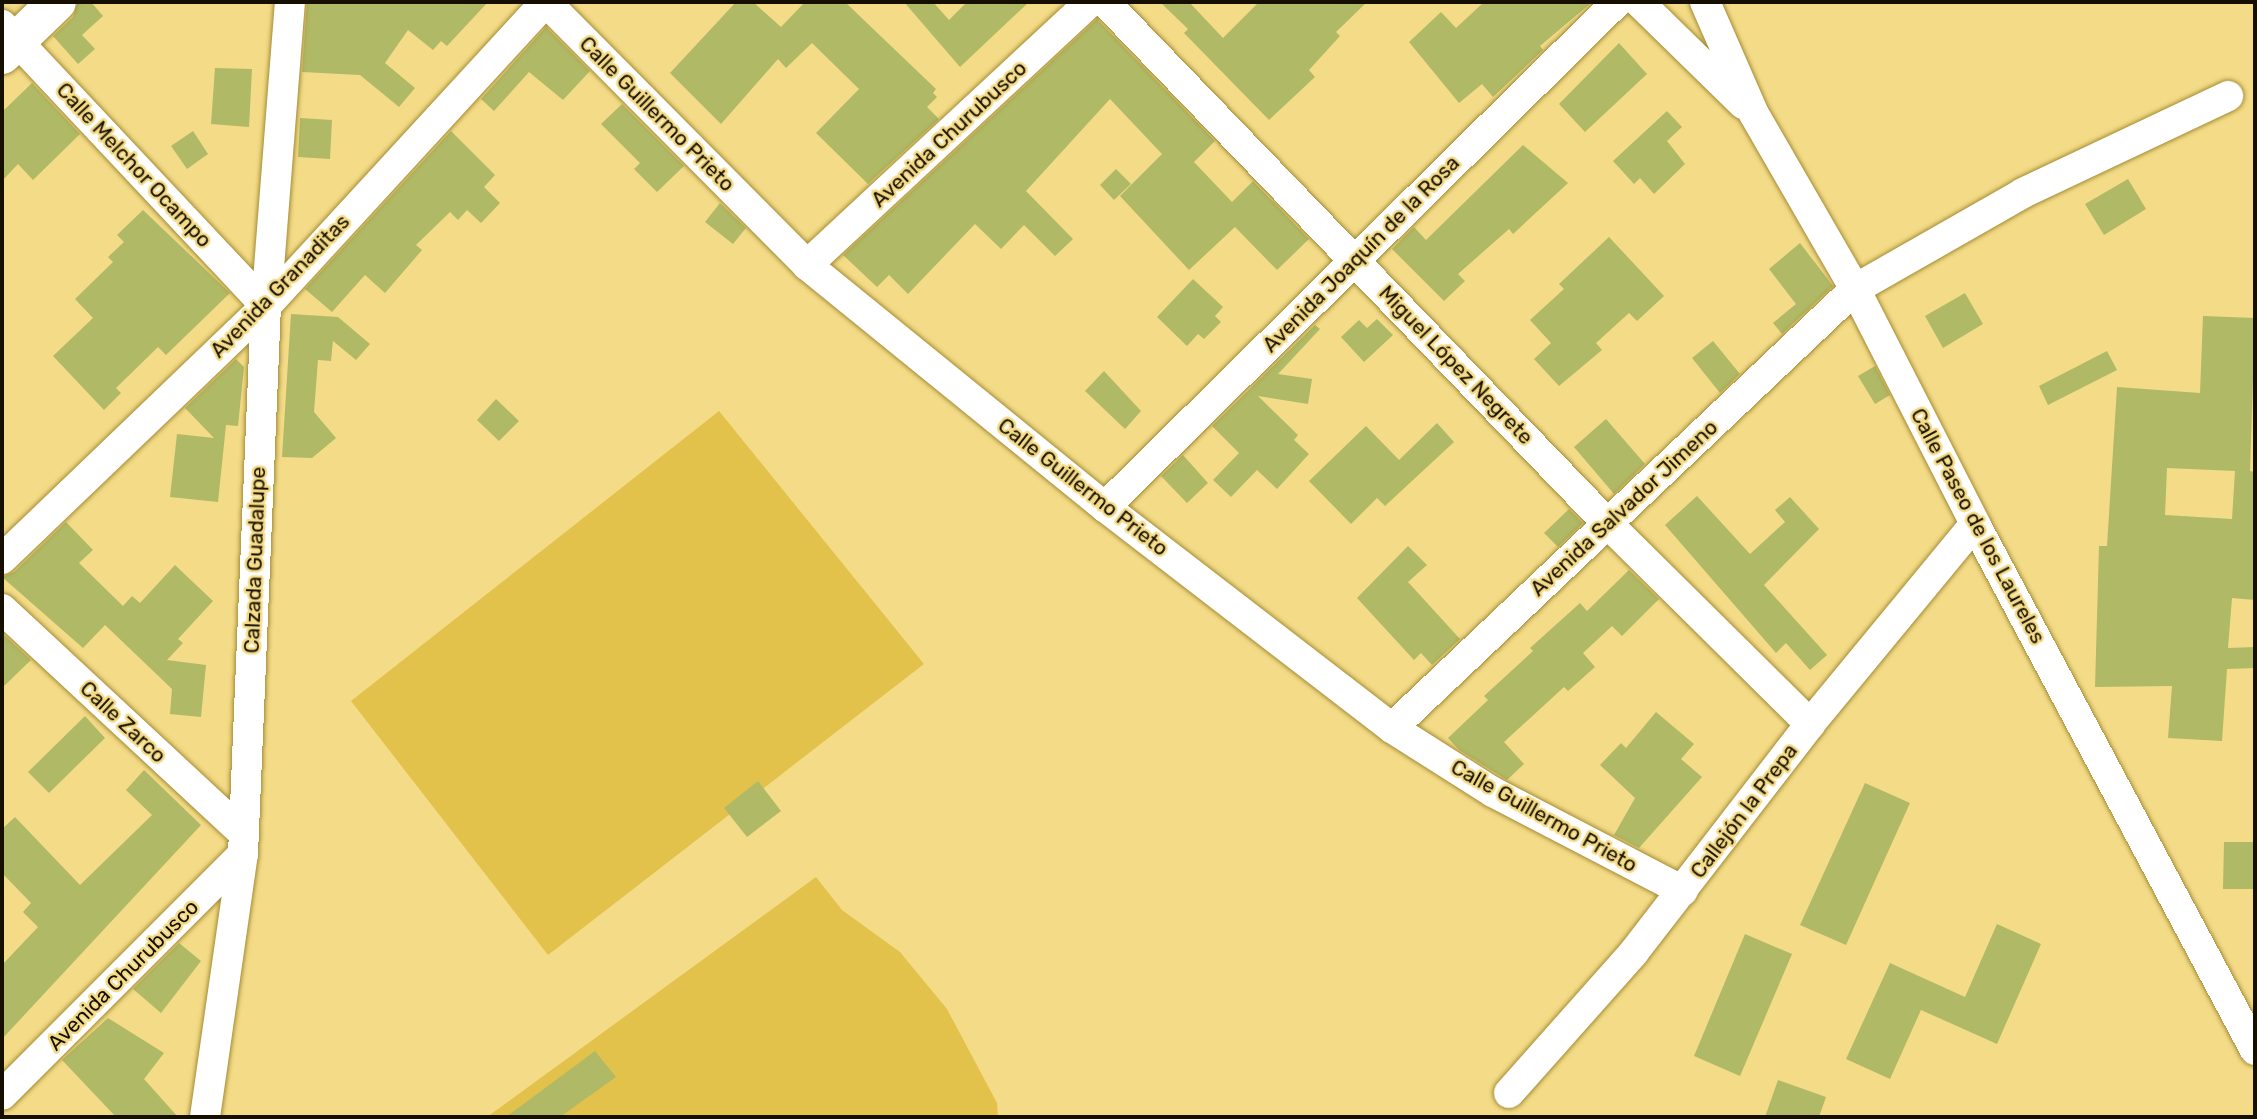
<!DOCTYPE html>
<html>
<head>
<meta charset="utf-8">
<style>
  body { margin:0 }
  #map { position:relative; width:2257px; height:1119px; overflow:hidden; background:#f4db87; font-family:Rubik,sans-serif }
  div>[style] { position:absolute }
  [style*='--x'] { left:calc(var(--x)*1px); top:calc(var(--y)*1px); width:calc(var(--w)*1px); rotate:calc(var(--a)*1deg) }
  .green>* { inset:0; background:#e3c24b }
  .building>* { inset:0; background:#b0b965 }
  .roads { filter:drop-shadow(0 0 2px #a48c36) drop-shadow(0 0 2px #a48c36) }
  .minor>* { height:30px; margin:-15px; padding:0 15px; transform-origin:15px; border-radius:15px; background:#fff }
  .tertiary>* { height:38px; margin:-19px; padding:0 19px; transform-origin:19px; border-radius:19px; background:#fff }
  span { translate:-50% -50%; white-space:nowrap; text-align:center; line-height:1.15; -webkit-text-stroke:5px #f4db87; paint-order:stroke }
  .street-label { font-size:21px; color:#160f00 }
  .frame { position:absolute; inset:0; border:4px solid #160f00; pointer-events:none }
</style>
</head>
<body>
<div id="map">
  <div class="green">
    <i style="clip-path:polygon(719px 411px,924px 664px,548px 955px,351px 701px)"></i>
    <i style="clip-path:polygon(816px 877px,842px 910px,900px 952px,947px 1009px,997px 1103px,998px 1117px,487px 1117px)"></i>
  </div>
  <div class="building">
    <i style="clip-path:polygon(78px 2px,91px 2px,103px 16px,82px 35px,95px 49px,78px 64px,53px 36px,73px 17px)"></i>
    <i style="clip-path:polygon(307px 2px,488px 2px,447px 46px,441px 41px,433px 50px,408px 30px,385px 63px,415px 88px,399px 107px,360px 75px,302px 72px)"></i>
    <i style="clip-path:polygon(736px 2px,753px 2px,781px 27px,805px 2px,845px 2px,936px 89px,933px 93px,937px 97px,927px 107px,939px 119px,868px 184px,816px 133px,859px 89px,812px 43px,786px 68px,778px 59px,721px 124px,670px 73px)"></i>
    <i style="clip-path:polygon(904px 2px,933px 2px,949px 20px,967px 2px,1029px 2px,960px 67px)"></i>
    <i style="clip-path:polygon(1160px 2px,1189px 2px,1223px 38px,1259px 2px,1367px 2px,1336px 32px,1340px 36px,1309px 70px,1315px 77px,1269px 120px,1184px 33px,1188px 29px)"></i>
    <i style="clip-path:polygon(1484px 2px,1592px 2px,1540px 46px,1543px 50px,1493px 97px,1482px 84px,1459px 103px,1409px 42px,1441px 12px,1456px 28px)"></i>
    <i style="clip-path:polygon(1097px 19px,1215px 141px,1194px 162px,1232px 202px,1253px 181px,1309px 239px,1277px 270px,1235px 227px,1189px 270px,1120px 196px,1162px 154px,1110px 99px,1026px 191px,1073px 239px,1055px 256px,1024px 225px,1001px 249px,975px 224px,908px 294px,889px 275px,877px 287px,843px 255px)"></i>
    <i style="clip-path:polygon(546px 27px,590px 71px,563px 100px,529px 72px,494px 111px,481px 99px)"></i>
    <i style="clip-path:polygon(1619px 43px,1647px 74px,1585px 132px,1559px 104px)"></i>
    <i style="clip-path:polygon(215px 68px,252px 69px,249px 127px,211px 124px)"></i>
    <i style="clip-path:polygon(32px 83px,80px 134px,33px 180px,18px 164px,2px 181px,2px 112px)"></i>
    <i style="clip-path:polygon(622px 104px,684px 166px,657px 192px,634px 169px,640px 163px,601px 124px)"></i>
    <i style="clip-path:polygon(1667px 111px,1682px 127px,1667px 141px,1685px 164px,1654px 194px,1640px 178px,1634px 184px,1613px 161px)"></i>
    <i style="clip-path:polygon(300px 118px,332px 120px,330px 159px,298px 157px)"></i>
    <i style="clip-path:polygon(193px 131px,208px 154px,187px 169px,171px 146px)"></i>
    <i style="clip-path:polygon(451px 131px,495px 175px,484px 187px,500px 203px,481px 223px,467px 210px,458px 220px,450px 212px,416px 245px,422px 250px,385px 293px,365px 275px,332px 312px,305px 289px)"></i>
    <i style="clip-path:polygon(1523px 145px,1568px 183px,1513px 234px,1509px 229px,1458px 274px,1465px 281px,1444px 301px,1392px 249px,1414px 227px,1426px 240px)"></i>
    <i style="clip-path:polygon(1116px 169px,1131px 184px,1114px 200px,1100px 185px)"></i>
    <i style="clip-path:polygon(2128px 179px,2146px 209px,2104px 235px,2085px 204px)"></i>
    <i style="clip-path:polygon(720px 203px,746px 228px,733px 244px,705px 222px)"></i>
    <i style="clip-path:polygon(143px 210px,230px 293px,166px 355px,158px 347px,116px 388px,121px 393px,104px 410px,53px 356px,93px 318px,75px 299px,113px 262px,108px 257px,124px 242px,117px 235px)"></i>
    <i style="clip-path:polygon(1609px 237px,1664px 296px,1637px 321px,1629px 313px,1596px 343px,1602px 350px,1559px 386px,1534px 359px,1551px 343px,1530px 320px,1564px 289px,1559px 284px)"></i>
    <i style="clip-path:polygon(1800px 243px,1833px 286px,1782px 334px,1773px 323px,1796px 304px,1769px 269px)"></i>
    <i style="clip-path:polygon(1193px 279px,1223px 307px,1215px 316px,1221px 322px,1204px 339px,1198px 334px,1187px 346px,1157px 317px)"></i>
    <i style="clip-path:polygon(1965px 293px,1983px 324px,1943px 348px,1925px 316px)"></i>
    <i style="clip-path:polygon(291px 314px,338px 317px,370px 344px,356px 360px,333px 341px,331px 361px,318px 360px,314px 412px,336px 438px,312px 458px,282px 457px)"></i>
    <i style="clip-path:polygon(evenodd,2203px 316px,2255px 318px,2250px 471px,2255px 472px,2255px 600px,2232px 598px,2228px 648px,2255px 647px,2255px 668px,2227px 669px,2222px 741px,2168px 738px,2172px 686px,2095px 687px,2099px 546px,2107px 546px,2117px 387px,2200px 393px,2203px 316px,2167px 468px,2235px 471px,2232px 519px,2165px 515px,2167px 468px)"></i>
    <i style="clip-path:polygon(1377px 319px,1393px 335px,1364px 362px,1341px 337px,1359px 320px,1367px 328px)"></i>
    <i style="clip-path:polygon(1315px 325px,1320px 329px,1278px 374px,1312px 379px,1308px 404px,1258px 396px,1298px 435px,1294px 440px,1309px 454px,1277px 489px,1257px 470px,1231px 497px,1213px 480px,1239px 453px,1212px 426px)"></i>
    <i style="clip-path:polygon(1713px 341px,1740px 374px,1720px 393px,1692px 358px)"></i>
    <i style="clip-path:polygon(2107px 351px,2117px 370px,2048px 405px,2039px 386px)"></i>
    <i style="clip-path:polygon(236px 359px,244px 367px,238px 426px,226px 425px,218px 502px,170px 497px,177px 434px,214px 438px,185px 408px)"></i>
    <i style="clip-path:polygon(1875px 366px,1890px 395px,1875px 404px,1858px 376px)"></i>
    <i style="clip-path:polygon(1104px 371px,1141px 411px,1125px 429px,1085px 391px)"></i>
    <i style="clip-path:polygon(496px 399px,519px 421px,499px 441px,477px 420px)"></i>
    <i style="clip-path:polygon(1606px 419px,1645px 464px,1614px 494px,1574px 447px)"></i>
    <i style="clip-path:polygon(1437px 423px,1454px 442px,1385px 506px,1377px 498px,1351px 524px,1309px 481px,1366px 426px,1399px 460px)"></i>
    <i style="clip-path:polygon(1183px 455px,1208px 483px,1187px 503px,1161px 476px)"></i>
    <i style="clip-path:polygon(1697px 496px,1750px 554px,1785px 522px,1775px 510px,1790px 497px,1819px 529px,1764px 585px,1827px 655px,1810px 670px,1786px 643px,1776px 653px,1665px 525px)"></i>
    <i style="clip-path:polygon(1569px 509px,1583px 523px,1558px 547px,1544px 533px)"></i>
    <i style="clip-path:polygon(66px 522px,93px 550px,79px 563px,123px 606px,132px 596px,140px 603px,175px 565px,213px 601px,178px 639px,183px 643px,167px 660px,206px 665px,201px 717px,170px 714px,172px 689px,105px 625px,83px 648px,2px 577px,14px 572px)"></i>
    <i style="clip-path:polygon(1408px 546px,1427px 565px,1408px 582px,1460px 639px,1432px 665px,1421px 653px,1414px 660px,1357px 598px)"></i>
    <i style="clip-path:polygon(1629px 570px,1659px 599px,1622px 636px,1612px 626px,1583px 653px,1595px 667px,1568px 691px,1564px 687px,1504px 742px,1524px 764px,1507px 780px,1459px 750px,1448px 738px,1488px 700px,1484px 696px,1533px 651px,1530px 648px,1580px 603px,1587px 611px)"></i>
    <i style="clip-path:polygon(2px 633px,31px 660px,2px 688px)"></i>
    <i style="clip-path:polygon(1656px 712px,1694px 744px,1681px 759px,1702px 777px,1639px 848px,1614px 835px,1635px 798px,1600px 765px,1621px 743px,1626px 748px)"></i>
    <i style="clip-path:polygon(85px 716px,105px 738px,49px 793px,28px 772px)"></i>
    <i style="clip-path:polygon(144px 770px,201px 825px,2px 1039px,2px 965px,38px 927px,23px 912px,31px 903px,2px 873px,2px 829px,15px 817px,80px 885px,152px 815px,126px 790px)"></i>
    <i style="clip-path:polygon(758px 781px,781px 811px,747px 837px,724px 808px)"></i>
    <i style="clip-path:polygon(1865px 783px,1910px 803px,1846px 945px,1800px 925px)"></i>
    <i style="clip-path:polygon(2224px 842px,2255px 842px,2255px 889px,2223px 889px)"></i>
    <i style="clip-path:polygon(1997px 924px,2041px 944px,1997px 1044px,1921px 1010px,1890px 1079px,1846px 1059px,1890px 963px,1965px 997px)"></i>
    <i style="clip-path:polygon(1745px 934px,1792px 954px,1740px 1076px,1694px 1056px)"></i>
    <i style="clip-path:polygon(179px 943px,201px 961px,161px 1013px,133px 989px)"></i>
    <i style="clip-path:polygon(108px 1018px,164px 1053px,144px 1079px,178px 1117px,116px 1117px,62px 1060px)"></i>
    <i style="clip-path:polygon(595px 1051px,616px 1077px,560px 1117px,506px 1117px)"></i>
    <i style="clip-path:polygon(1778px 1080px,1826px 1097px,1819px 1117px,1765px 1117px)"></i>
  </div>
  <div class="roads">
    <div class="minor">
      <i style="--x:546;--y:2;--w:371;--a:45.2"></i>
      <i style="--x:807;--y:265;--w:384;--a:39.1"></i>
      <i style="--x:1105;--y:507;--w:362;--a:37.6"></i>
      <i style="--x:1392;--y:728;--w:120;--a:32.4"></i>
      <i style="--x:1493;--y:792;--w:214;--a:27.5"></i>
      <i style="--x:1105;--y:2;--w:723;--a:46.06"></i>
      <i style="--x:1607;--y:523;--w:286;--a:44.7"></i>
      <i style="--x:1639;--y:2;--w:146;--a:44.4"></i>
      <i style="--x:1705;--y:2;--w:122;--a:66.4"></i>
      <i style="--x:1754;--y:114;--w:202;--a:60"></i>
      <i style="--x:1855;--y:289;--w:264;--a:62.9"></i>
      <i style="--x:1975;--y:524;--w:596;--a:61.97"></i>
      <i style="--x:2;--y:25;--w:386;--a:46.8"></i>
      <i style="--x:807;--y:265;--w:386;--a:-42.9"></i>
      <i style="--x:1105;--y:507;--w:719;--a:-44.61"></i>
      <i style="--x:2;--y:559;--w:366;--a:-43.8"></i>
      <i style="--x:266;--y:306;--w:413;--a:-47.4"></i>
      <i style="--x:2;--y:609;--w:330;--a:42.9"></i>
      <i style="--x:1392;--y:728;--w:638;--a:-43.48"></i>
      <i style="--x:1855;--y:289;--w:193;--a:-29.7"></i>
      <i style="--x:2023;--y:193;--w:227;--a:-25.3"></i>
      <i style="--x:1509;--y:1093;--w:188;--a:-48.4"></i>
      <i style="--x:1634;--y:952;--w:288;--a:-52.3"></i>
      <i style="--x:1810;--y:724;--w:259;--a:-50.5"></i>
      <i style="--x:2;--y:1095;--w:341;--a:-45"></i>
      <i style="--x:205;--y:1117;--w:266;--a:-81.8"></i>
      <i style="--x:243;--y:854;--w:548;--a:-87.6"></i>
      <i style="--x:266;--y:306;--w:305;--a:-85.5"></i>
    </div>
    <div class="tertiary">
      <i style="--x:2;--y:55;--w:76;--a:-43.9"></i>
    </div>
  </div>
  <div class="street-label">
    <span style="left:657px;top:114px;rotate:45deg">Calle Guillermo Prieto</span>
    <span style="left:949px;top:134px;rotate:-43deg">Avenida Churubusco</span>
    <span style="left:134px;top:165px;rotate:47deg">Calle Melchor Ocampo</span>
    <span style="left:1361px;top:254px;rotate:-45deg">Avenida Joaquín de la Rosa</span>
    <span style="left:280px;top:286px;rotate:-46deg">Avenida Granaditas</span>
    <span style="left:1456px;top:365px;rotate:46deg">Miguel López Negrete</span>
    <span style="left:1083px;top:487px;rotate:38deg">Calle Guillermo Prieto</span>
    <span style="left:1624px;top:508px;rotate:-43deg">Avenida Salvador Jimeno</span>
    <span style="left:1978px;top:526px;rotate:62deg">Calle Paseo de los Laureles</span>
    <span style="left:255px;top:560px;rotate:-88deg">Calzada Guadalupe</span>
    <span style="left:123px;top:722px;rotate:43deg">Calle Zarco</span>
    <span style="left:1744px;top:811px;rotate:-53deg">Callejón la Prepa</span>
    <span style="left:1544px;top:816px;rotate:29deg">Calle Guillermo Prieto</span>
    <span style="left:123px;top:975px;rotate:-45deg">Avenida Churubusco</span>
  </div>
  <div class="frame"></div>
</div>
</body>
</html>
